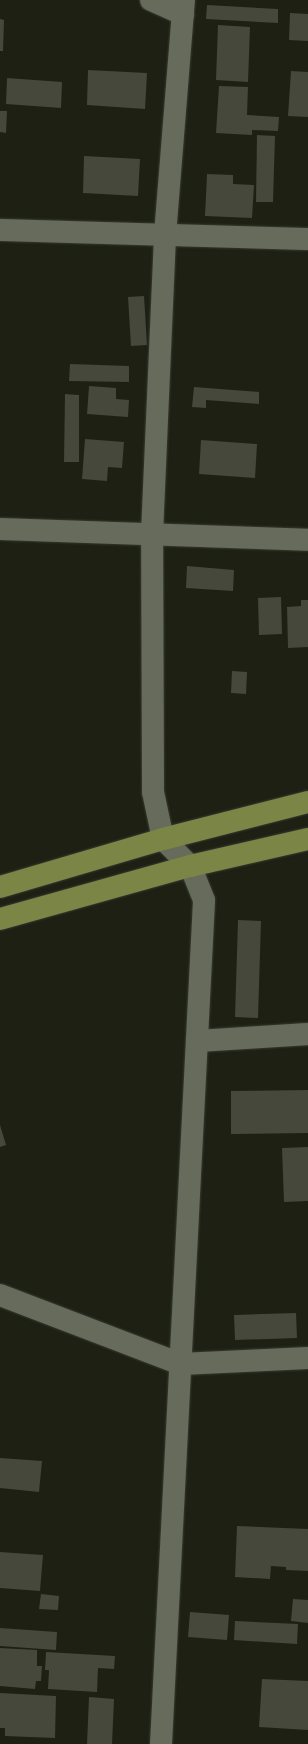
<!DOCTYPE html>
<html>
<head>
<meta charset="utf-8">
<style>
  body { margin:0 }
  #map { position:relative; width:308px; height:1744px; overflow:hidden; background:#1d2013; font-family:"Alegreya Sans",sans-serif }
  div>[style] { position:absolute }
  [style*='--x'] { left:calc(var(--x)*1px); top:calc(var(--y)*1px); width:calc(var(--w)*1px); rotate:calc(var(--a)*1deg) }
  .building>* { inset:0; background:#45483a }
  .roads { filter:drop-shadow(0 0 1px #383a32) drop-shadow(0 0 1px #383a32) }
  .street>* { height:22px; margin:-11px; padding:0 11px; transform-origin:11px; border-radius:11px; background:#676b5c }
  .primary>* { height:22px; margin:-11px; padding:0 11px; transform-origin:11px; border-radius:11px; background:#7b8545 }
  span { translate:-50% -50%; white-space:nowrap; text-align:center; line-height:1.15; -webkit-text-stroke:3.5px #080904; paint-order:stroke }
</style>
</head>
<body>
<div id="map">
  <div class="building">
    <i style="clip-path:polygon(207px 5px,278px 9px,278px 23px,206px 19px)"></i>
    <i style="clip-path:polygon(290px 13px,308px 14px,308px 41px,289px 40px)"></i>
    <i style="clip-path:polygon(0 19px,4px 20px,3px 51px,0 51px)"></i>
    <i style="clip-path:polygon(218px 25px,250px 27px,248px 82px,216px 80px)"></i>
    <i style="clip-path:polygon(88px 70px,147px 73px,145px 109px,87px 105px)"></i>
    <i style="clip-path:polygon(291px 71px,308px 72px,308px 117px,288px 116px)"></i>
    <i style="clip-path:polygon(7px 78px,62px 82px,61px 108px,6px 104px)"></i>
    <i style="clip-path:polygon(219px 86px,248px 87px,247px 115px,279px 117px,278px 131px,252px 130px,252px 135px,216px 133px)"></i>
    <i style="clip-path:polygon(0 111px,7px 111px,6px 133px,0 132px)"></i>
    <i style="clip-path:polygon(257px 135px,275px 136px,273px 202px,256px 202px)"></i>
    <i style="clip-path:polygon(84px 156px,140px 159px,138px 196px,83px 193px)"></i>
    <i style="clip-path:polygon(207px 174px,233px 175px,233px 184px,254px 185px,252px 218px,205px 216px)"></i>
    <i style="clip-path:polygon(144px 296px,147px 345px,131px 346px,128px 297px)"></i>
    <i style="clip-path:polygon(70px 364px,129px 366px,129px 382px,69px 381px)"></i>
    <i style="clip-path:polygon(89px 386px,116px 388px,116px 399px,129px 400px,128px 417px,87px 414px)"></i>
    <i style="clip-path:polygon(194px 387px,259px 392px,259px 404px,206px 400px,206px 408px,192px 407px)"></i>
    <i style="clip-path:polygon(65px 394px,79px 395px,79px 462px,64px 462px)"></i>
    <i style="clip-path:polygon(85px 439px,124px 442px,122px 468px,108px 467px,107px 481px,82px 479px)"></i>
    <i style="clip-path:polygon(201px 440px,257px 444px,255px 478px,199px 474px)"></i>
    <i style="clip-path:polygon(187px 566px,234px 570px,233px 591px,186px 588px)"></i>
    <i style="clip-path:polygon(281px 597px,282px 634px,259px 635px,258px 598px)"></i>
    <i style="clip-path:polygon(301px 600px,308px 600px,308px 647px,288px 648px,287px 607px,301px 606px)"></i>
    <i style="clip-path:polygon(232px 671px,247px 672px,246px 694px,231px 693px)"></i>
    <i style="clip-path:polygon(238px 920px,261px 921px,258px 1018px,235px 1017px)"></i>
    <i style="clip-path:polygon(308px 1090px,308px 1133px,231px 1134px,231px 1091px)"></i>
    <i style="clip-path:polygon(0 1125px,6px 1145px,0 1147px)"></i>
    <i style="clip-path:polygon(308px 1147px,308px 1201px,284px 1202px,282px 1148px)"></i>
    <i style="clip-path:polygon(296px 1313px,297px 1338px,235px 1340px,234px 1315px)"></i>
    <i style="clip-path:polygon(0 1458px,42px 1461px,39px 1492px,0 1488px)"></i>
    <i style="clip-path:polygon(237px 1526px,308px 1529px,308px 1571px,286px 1570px,286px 1567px,271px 1566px,270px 1579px,235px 1577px)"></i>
    <i style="clip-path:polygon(0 1552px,43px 1555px,40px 1591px,0 1588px)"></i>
    <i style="clip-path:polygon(41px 1594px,59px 1596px,58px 1610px,39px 1609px)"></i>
    <i style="clip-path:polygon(293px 1599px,308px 1600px,308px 1623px,291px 1621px)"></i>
    <i style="clip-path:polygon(190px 1612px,229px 1615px,227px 1640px,188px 1637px)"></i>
    <i style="clip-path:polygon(235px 1621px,298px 1624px,297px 1644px,234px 1640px)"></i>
    <i style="clip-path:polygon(0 1628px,57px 1632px,56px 1650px,0 1646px)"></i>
    <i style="clip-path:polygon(0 1648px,37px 1650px,37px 1666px,42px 1666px,41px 1681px,36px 1681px,35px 1689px,0 1686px)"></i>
    <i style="clip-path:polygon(46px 1652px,115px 1656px,114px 1669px,98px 1668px,97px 1692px,48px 1689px,49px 1670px,45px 1670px)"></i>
    <i style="clip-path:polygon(262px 1679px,308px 1681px,308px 1730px,259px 1727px)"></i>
    <i style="clip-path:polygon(0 1693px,56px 1696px,55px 1738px,5px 1736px,5px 1728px,0 1728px)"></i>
    <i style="clip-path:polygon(89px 1697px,114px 1699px,112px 1744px,87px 1744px)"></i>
  </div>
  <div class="roads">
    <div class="street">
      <i style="--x:151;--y:0;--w:35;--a:24"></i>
      <i style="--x:0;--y:230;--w:308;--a:1.7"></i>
      <i style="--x:0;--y:529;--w:308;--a:2"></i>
      <i style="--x:197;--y:1041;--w:111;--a:-3.6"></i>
      <i style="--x:0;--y:1295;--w:194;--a:20.9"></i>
      <i style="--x:181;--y:1364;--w:127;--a:-2.7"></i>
      <i style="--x:161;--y:1744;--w:845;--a:-87.08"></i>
      <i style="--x:204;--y:900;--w:37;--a:-112"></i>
      <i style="--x:190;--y:866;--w:38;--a:-135"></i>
      <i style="--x:163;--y:839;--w:48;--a:-102"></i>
      <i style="--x:153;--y:792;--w:258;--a:-90.2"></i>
      <i style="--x:152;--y:534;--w:299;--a:-87.5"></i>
      <i style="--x:165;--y:235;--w:236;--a:-85.4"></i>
    </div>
    <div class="primary">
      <i style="--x:0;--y:887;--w:170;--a:-16.4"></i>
      <i style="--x:163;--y:839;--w:150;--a:-14.3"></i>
      <i style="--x:0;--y:919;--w:197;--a:-15.6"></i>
      <i style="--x:190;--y:866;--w:121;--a:-12.9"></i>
    </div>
  </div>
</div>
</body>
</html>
